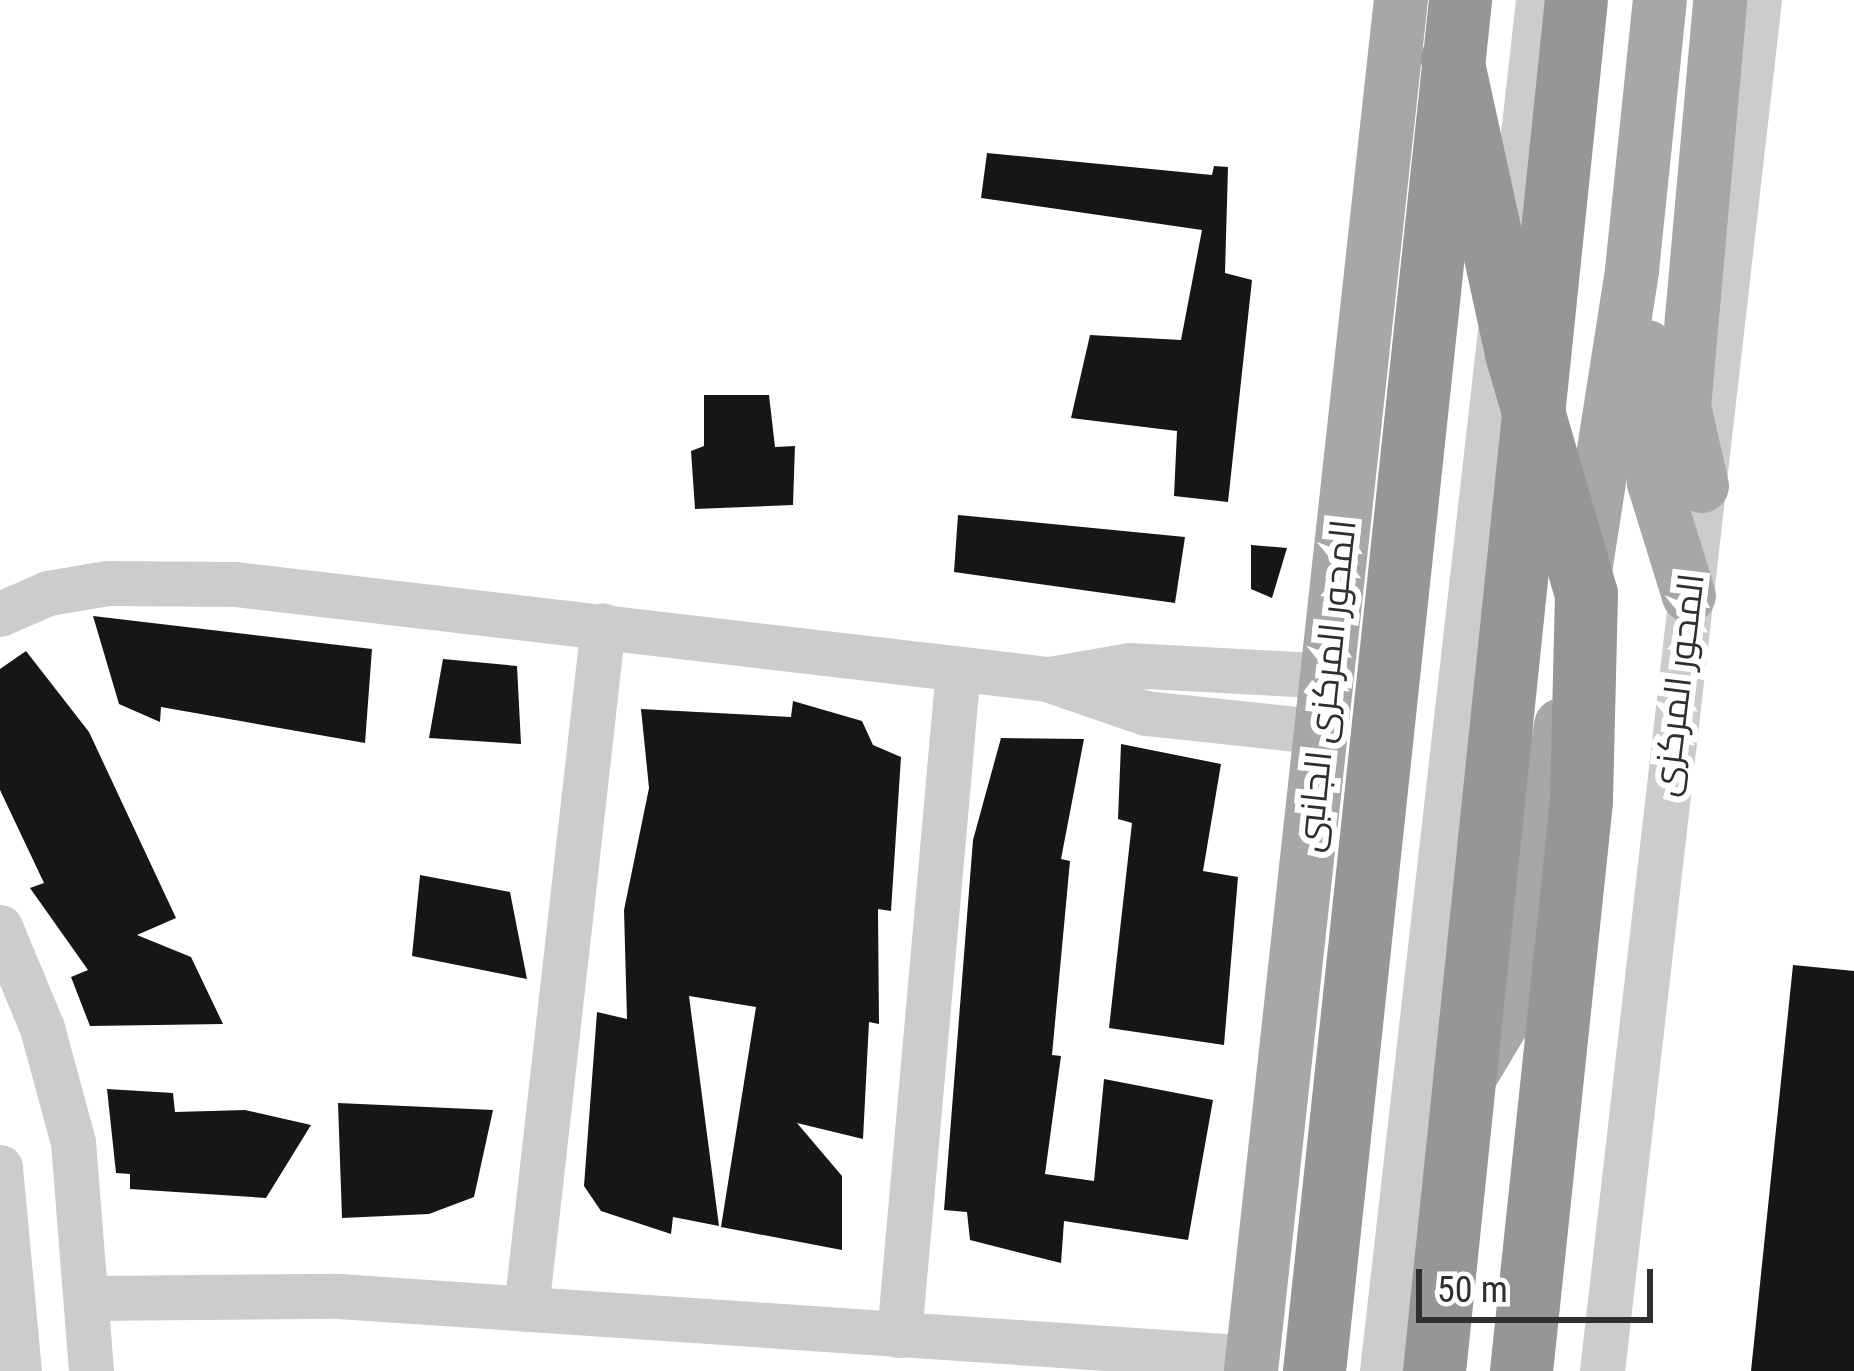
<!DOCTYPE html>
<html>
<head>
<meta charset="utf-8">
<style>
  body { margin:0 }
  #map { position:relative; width:1854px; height:1371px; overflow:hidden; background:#fff; font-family:"Roboto Condensed",Cairo,sans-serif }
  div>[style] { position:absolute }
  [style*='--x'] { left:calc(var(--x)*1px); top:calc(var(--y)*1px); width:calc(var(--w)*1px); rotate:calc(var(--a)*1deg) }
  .building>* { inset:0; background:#161616 }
  .minor>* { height:45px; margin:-22.5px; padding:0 22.5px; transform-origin:22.5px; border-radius:22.5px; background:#ccc }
  .major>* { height:54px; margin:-27px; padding:0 27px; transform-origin:27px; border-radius:27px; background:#a7a7a7 }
  .highway>* { height:63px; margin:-31.5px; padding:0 31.5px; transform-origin:31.5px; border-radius:31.5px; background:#969696 }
  .highway-bridge>* { height:63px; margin:-31.5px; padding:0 31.5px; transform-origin:31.5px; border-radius:31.5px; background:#969696 }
  span { translate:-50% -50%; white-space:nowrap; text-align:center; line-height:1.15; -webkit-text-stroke:12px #fff; paint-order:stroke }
  .street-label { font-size:36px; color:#2f2f2f }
  .scale { position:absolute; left:1416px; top:1269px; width:237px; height:54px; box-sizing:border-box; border:6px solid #2f2f2f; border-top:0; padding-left:15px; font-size:36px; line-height:42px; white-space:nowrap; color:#2f2f2f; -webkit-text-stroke:9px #fff; paint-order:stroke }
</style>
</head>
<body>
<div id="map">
  <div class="building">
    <i style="clip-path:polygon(987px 153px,1212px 175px,1214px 166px,1228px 167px,1225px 273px,1252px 280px,1228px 502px,1174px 496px,1177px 431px,1071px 418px,1090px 335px,1181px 340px,1202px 230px,981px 198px)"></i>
    <i style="clip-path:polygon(704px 395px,769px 395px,775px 447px,795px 446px,793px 505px,695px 509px,691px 451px,704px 446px)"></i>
    <i style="clip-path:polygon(958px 515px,1185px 537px,1175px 603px,954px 572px)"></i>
    <i style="clip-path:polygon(1251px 545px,1287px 548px,1272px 598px,1251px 589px)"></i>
    <i style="clip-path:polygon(93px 616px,372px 649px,365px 743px,161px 707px,160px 722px,119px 704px)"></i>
    <i style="clip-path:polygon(26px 651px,89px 732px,176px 918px,137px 935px,191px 957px,223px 1024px,90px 1026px,71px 977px,88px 970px,30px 888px,44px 883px,0 790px,0 669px)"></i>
    <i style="clip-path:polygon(443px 659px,517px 666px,521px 744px,429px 738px)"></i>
    <i style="clip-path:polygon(793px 701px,862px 721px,873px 745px,901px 757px,891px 911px,878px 909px,879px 1024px,869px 1022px,863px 1139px,797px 1123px,842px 1176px,842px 1250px,721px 1227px,756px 1007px,689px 996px,719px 1226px,673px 1217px,671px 1234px,601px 1211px,584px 1186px,597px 1012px,627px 1019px,624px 910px,649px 788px,641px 709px,791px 717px)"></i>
    <i style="clip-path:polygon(1001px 738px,1084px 739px,1061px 859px,1070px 861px,1052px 1055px,1061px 1056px,1045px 1174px,1094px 1181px,1104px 1079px,1213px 1100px,1188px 1240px,1064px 1221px,1061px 1263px,970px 1240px,967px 1212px,944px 1210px,973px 840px)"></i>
    <i style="clip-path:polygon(1121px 744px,1221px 764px,1203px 871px,1238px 877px,1224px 1045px,1109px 1028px,1132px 823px,1118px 819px)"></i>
    <i style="clip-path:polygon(420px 875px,510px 892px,527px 979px,412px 956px)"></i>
    <i style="clip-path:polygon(1793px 965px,1854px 971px,1854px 1371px,1751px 1371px)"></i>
    <i style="clip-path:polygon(107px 1089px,173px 1093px,175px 1112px,245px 1110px,311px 1125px,266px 1198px,130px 1189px,130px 1174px,116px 1173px)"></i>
    <i style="clip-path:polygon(338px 1103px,493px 1110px,474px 1197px,429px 1214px,342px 1218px)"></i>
  </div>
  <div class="minor">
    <i style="--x:1509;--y:259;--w:261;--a:-83.6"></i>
    <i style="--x:0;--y:614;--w:52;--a:-23.6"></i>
    <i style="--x:48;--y:593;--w:60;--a:-9.6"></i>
    <i style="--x:107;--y:583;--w:128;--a:0.4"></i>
    <i style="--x:235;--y:584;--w:818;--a:6.67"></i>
    <i style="--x:1047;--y:679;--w:105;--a:19"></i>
    <i style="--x:1146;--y:713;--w:178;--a:6.1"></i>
    <i style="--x:1050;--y:679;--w:80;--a:-10"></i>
    <i style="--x:1129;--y:665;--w:200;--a:3.1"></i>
    <i style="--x:0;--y:927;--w:109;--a:67.4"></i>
    <i style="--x:42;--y:1028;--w:118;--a:74.8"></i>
    <i style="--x:73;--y:1142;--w:230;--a:85.5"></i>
    <i style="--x:0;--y:1167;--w:205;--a:84.7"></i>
    <i style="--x:90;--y:1298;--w:249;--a:-0.5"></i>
    <i style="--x:339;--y:1296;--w:915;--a:3.88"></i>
    <i style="--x:526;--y:1309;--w:688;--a:-83.58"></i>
    <i style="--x:899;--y:1335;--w:669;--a:-84.94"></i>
    <i style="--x:1382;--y:1371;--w:1047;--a:-83.53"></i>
    <i style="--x:1602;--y:1371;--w:1380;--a:-83.47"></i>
  </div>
  <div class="major">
    <i style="--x:1647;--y:347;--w:136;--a:87.1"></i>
    <i style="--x:1654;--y:483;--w:118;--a:72.8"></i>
    <i style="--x:1702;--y:486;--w:81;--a:-102.8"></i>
    <i style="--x:1684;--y:407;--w:409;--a:-84.9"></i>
    <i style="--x:1583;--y:584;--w:318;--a:-81.1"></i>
    <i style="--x:1632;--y:270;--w:271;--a:-84.1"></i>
    <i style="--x:1460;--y:1093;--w:105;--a:-59"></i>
    <i style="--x:1514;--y:1003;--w:282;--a:-80.4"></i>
    <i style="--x:1251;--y:1371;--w:1379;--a:-83.76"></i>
  </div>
  <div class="highway">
    <i style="--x:1314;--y:1371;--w:1379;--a:-83.92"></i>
    <i style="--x:1434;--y:1371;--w:1378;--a:-84.09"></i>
    <i style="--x:1521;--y:1371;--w:573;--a:-83.99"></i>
  </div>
  <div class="highway-bridge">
    <i style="--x:1452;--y:59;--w:301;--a:77.7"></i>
    <i style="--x:1516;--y:353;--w:251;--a:73.8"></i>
    <i style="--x:1586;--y:594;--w:207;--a:91.4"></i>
  </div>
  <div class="street-label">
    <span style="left:1679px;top:685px;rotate:-83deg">المحور المركزى</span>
    <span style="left:1327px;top:686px;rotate:-84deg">المحور المركزى الجانبى</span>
  </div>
  <div class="scale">50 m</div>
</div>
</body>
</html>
